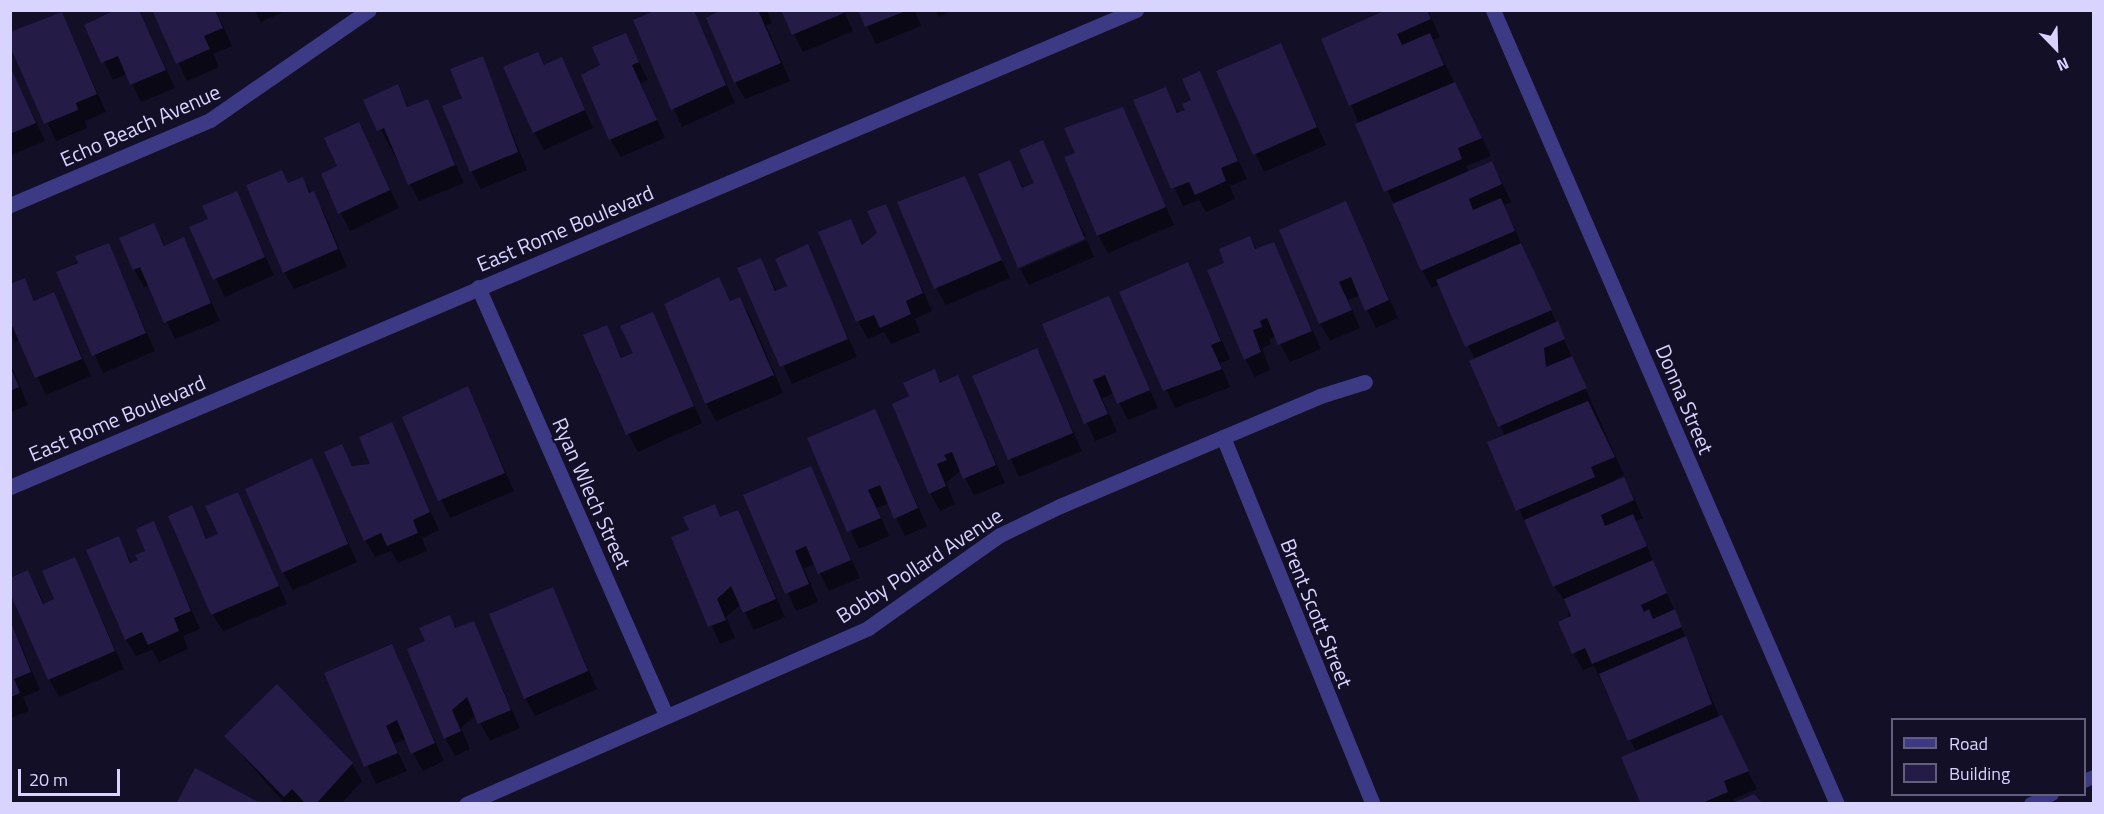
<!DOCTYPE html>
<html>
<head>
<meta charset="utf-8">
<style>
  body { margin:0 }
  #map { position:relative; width:2104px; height:814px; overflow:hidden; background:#130f26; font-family:"Titillium Web",sans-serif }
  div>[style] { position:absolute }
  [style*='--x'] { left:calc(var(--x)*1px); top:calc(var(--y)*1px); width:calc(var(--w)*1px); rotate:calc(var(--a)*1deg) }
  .shadow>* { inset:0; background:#0007 }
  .building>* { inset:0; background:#241b47 }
  .service>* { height:14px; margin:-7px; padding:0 7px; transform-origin:7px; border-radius:7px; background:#3d3a85 }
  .minor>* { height:15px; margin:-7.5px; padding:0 7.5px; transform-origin:7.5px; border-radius:7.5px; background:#3d3a85 }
  .tertiary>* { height:15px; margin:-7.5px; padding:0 7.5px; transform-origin:7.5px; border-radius:7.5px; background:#3d3a85 }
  span { translate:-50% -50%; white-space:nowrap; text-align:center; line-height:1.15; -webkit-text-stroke:4.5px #130f26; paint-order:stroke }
  .street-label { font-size:21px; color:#d9d4ff }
  .frame { position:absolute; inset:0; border:12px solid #d9d4ff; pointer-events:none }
  .legend { position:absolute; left:1891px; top:718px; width:195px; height:78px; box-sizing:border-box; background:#130f26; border:2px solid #625e7d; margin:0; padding:8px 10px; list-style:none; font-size:18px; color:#d9d4ff }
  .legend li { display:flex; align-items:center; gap:12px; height:30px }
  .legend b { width:30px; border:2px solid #625e7d }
  .north { position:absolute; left:2026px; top:18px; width:60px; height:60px; -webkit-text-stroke:4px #130f26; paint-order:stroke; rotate:157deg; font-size:16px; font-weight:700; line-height:24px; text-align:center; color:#d9d4ff }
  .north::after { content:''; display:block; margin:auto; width:21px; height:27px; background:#d9d4ff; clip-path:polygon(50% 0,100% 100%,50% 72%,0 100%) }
  .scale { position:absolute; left:18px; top:769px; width:102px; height:27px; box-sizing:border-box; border:3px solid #d9d4ff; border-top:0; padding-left:8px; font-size:18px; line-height:21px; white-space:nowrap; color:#d9d4ff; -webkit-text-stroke:4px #130f26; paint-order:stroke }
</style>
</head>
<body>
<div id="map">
  <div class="shadow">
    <i style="clip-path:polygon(139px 10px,175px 88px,141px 102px,127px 74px,113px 80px,86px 25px)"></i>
    <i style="clip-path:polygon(154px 10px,216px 10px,232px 46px,213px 54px,219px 67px,187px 81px)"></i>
    <i style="clip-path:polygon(254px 10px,287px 10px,261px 22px)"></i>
    <i style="clip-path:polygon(693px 10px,735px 103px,682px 127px,635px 21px)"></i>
    <i style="clip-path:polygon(724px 10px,767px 10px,772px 23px,766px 25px,790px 81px,745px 99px,735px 82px)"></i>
    <i style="clip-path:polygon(782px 10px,843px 10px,853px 31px,803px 52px)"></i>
    <i style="clip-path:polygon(859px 10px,915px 10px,921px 26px,876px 44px)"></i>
    <i style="clip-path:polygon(935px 10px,953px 10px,939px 17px)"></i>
    <i style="clip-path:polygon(1390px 10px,1428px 10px,1440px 37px,1433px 40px,1491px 156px,1466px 166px,1469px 172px,1491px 163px,1501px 180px,1511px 202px,1504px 205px,1624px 475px,1601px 488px,1623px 478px,1633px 496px,1643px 518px,1636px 521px,1720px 718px,1757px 789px,1733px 799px,1735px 804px,1642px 804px,1636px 752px,1594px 666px,1583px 670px,1573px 653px,1567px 603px,1554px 586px,1489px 443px,1505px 437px,1475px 360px,1440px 284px,1432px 288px,1422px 270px,1351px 105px)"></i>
    <i style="clip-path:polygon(62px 14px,106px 112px,85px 121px,87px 128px,56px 141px,10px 42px)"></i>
    <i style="clip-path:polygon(625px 35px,648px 80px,641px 83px,665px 138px,621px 157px,610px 139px,602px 66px)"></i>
    <i style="clip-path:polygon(1280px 45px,1326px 145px,1264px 172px,1218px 72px)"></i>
    <i style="clip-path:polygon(538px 54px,545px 66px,561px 59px,593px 128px,544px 150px,534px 132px)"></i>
    <i style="clip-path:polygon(482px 58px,527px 170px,481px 189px,471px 171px)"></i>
    <i style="clip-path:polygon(10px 67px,45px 141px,11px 155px,10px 154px)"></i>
    <i style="clip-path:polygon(1200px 73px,1247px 179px,1230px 186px,1235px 199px,1206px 212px,1199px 200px,1183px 206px,1135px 101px,1165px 88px,1179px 114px,1187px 110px)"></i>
    <i style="clip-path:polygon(397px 86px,409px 108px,427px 101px,464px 183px,419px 201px,365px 100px)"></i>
    <i style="clip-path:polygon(1122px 109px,1174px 225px,1108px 253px,1098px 235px)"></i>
    <i style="clip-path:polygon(359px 124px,399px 208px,350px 231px,323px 175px,339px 167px)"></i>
    <i style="clip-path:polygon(1042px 142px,1086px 237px,1019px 267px,1010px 162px,1024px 189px,1036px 184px)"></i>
    <i style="clip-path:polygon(965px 178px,1010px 278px,946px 305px,936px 288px)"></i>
    <i style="clip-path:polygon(302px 179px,323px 210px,347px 267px,294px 289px,284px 272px,289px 184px)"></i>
    <i style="clip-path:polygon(236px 193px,274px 275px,225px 297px,191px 228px,210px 220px)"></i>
    <i style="clip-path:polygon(1346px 203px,1398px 318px,1376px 328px,1360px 295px,1348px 300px,1360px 328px,1330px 341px,1320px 323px)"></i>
    <i style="clip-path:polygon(885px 206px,932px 311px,915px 319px,920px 332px,891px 344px,884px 332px,868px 339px,858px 321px,850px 221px,864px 246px,879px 233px)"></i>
    <i style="clip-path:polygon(154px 225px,166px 247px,183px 239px,220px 321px,175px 339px,149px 285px,144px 287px,134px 269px)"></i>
    <i style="clip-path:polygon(1250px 238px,1257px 250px,1273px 243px,1321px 349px,1290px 362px,1276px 336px,1269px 339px,1271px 344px,1262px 348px,1270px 370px,1255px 377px,1245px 359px)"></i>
    <i style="clip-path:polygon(1087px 240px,1094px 257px,1029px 285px,1020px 269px)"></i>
    <i style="clip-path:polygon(108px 245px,155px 351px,103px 373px,58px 273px)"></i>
    <i style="clip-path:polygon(807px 246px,857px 357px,792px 384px,739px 269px,761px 260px,777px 292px,789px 287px)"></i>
    <i style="clip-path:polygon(1187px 264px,1230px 359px,1220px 363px,1230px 387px,1175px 408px,1121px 293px)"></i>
    <i style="clip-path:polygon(719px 279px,731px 302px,740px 299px,750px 316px,783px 393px,716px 421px,706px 403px)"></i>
    <i style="clip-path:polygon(24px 280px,36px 302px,54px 294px,91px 376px,46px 395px,20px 340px,15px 342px,10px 334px,10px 286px)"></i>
    <i style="clip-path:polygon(1108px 297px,1158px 408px,1128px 420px,1114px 393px,1102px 398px,1117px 432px,1095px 441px,1044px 325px)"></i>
    <i style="clip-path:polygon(653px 313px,702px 423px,638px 452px,628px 434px,606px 327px,623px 359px,635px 354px)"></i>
    <i style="clip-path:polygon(1036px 350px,1082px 451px,1019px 477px,974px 376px)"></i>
    <i style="clip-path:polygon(10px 362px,28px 405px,10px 412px)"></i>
    <i style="clip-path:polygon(934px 371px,941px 384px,958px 377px,1005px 483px,974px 495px,961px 470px,946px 483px,955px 504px,940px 511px,930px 493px,911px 397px)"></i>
    <i style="clip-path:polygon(468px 388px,514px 491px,450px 518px,404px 418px)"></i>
    <i style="clip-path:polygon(875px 411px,927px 526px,905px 536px,889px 503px,877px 508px,889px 536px,859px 549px,809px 439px)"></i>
    <i style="clip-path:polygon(391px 424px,439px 530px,422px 538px,427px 551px,398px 563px,391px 551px,375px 557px,365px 540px,342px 446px,353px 467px,372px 465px)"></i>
    <i style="clip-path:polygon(311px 460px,357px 562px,293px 590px,283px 572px)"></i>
    <i style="clip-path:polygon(810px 468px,860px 578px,829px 591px,815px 564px,804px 568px,818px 602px,796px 611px,745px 495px)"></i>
    <i style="clip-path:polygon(238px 494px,287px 604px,223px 631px,212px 614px,191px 507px,208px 540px,220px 535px)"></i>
    <i style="clip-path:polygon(714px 505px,721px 518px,738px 511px,785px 617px,754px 630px,741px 604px,726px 617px,735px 638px,720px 644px,673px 538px,691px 531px)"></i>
    <i style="clip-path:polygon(153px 523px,200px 629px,183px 636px,188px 649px,159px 662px,152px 650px,136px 656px,126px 639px,118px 538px,132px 564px,140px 561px)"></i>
    <i style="clip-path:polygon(75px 559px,124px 669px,59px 697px,49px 679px,28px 572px,45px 605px,56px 600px)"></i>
    <i style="clip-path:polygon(552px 589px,597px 689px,535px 716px,525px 698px)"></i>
    <i style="clip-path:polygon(449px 617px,456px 629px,473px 622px,520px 728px,490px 741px,476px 715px,461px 728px,470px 749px,455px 756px,445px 738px,426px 642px)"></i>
    <i style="clip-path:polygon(10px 619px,40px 690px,23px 697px,29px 711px,10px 718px)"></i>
    <i style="clip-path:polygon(392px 646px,444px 761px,423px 771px,405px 739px,394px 744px,407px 771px,376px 784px,326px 674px)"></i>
    <i style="clip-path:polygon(226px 737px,352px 764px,362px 781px,341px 804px,285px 804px)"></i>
  </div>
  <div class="building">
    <i style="clip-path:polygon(115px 10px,139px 10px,166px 70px,130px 85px,118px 56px,101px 63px,84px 25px)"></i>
    <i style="clip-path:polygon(152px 10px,215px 10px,223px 28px,204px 36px,210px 49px,176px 64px)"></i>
    <i style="clip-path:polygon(656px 10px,694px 10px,726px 85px,671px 110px,633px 20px)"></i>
    <i style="clip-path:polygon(721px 10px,758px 10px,781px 63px,734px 83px,706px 18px)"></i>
    <i style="clip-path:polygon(781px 10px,843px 10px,844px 13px,792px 35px)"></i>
    <i style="clip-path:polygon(858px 10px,906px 10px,906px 11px,865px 27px)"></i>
    <i style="clip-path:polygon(1386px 10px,1427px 10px,1431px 19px,1397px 34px,1402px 45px,1430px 33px,1444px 65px,1349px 106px,1321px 39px)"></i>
    <i style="clip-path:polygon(62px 12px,97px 94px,76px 103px,78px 110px,44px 124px,10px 46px,10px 32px)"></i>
    <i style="clip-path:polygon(626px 33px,639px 62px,632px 65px,657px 120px,609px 140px,581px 75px,600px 65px,592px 47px)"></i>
    <i style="clip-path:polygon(1281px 43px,1317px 127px,1253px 155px,1216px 71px)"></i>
    <i style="clip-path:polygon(538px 52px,544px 65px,562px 57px,585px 110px,533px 133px,503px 67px)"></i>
    <i style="clip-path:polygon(483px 56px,518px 152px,470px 172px,442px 106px,462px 98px,450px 69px)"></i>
    <i style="clip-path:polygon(10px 66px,36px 123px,10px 134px)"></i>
    <i style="clip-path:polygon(1200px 71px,1238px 161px,1221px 168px,1226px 181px,1195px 195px,1189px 182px,1171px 189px,1133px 100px,1166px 87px,1177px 113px,1185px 110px,1182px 104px,1191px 100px,1182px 79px)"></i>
    <i style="clip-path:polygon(1455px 82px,1482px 138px,1458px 148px,1462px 159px,1384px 192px,1355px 124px)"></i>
    <i style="clip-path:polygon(398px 84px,407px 107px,428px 99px,455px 165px,408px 185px,384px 128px,377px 131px,363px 100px)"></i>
    <i style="clip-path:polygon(1123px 107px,1166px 207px,1097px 236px,1064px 157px,1075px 153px,1064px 128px)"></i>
    <i style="clip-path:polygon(359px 122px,390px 190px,338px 214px,321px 174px,337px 166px,324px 138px)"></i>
    <i style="clip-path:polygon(1043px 140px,1085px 239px,1018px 268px,978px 174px,1010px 160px,1022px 188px,1034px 183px,1019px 150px)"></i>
    <i style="clip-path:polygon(1492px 161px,1502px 184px,1469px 199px,1473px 210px,1501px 198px,1515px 231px,1421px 271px,1392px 204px)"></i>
    <i style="clip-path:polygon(282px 170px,288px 183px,303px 177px,309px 193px,314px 191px,338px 249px,283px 273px,246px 185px)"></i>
    <i style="clip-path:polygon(965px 176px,1002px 260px,934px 289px,897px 202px)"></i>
    <i style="clip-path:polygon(237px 191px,265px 257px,213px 280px,189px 227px,208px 219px,202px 206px)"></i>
    <i style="clip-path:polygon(1346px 201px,1389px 300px,1365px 311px,1351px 277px,1339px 282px,1352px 310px,1319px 324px,1279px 230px)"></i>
    <i style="clip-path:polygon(886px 204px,923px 293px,906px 301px,911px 314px,880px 328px,874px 315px,856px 322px,818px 232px,851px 219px,862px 245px,877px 233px,867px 211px)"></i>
    <i style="clip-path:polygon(154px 223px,164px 246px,184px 237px,211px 303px,164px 323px,140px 267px,133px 270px,119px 238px)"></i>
    <i style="clip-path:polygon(1250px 236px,1255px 249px,1274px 242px,1312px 331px,1278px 345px,1267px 318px,1260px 321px,1262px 327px,1253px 330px,1261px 352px,1244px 360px,1207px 270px,1224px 263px,1219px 249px)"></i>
    <i style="clip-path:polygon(109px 243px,146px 333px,92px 356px,56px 272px,78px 263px,75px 256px)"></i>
    <i style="clip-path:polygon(1521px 243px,1552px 310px,1465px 347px,1436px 280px)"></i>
    <i style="clip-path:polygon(808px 244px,848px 339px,780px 367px,737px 268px,761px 258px,775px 291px,787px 286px,775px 259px)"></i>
    <i style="clip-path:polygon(1188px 262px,1221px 341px,1211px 345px,1222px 369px,1163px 391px,1119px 292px)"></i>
    <i style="clip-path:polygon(719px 277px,730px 301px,740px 297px,774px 375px,705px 404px,664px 304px)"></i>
    <i style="clip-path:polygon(25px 278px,34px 301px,54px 292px,82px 359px,35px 378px,10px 321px,10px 284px)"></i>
    <i style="clip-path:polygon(1109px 296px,1150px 390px,1117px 404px,1105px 375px,1093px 380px,1108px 414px,1084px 424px,1042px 324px)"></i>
    <i style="clip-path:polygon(653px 312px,694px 406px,626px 435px,583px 335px,607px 325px,621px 358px,633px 353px,620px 326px)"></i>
    <i style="clip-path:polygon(1558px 321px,1565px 339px,1544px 348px,1546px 367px,1572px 356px,1587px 388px,1498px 427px,1469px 361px)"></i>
    <i style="clip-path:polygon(1037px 348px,1073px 433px,1008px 460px,972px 376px)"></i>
    <i style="clip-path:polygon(10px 366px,19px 387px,10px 391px)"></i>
    <i style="clip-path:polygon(935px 369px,940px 383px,958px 375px,996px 465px,963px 479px,952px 452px,944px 455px,947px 460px,937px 464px,946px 486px,929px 494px,892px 404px,909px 396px,903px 383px)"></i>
    <i style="clip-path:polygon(468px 386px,505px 473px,438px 501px,402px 417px)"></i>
    <i style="clip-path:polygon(1588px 401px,1615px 457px,1591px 467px,1595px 477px,1516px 511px,1487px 442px)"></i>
    <i style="clip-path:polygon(875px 409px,918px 508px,894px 519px,880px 485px,868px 490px,881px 518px,847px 532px,807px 438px)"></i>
    <i style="clip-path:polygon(392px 422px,430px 512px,413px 520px,418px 533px,387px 546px,381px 533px,364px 541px,324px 452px,342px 444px,352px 466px,370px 464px,359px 437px)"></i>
    <i style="clip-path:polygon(312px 458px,348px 544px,282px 573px,245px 489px)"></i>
    <i style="clip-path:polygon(811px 466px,851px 560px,818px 574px,806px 546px,795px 551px,809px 584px,785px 594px,743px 495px)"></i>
    <i style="clip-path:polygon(1624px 477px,1634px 500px,1601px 515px,1605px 526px,1633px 514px,1647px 546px,1553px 587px,1524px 520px)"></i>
    <i style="clip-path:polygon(238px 492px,279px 586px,211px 615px,168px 516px,192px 505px,206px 539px,218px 534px,205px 506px)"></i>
    <i style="clip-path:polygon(715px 504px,720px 517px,738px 510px,776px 599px,743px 613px,731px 586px,717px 599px,726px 620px,708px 627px,671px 537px,689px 530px,683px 517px)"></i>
    <i style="clip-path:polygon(154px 521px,191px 611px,174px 618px,179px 631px,148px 645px,142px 632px,125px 640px,86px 550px,119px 536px,130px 563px,138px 560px,135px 555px,145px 551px,136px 529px)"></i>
    <i style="clip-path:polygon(75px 557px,115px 651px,48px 680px,10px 593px,10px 578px,28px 570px,43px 604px,54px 599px,42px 571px)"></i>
    <i style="clip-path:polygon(1653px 560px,1667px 593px,1641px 605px,1644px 612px,1649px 609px,1653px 619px,1675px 609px,1682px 627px,1592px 664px,1585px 648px,1572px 654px,1558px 622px,1571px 616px,1564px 599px)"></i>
    <i style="clip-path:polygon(553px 587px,588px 671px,524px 699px,489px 614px)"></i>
    <i style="clip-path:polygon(450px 615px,455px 628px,474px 621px,511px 710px,478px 724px,467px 697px,452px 710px,461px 731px,444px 739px,407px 649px,425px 641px,419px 628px)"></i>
    <i style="clip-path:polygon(11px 622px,31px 672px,14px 679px,20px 693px,11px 697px)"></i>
    <i style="clip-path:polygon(1686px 636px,1712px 704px,1628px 741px,1599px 674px)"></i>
    <i style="clip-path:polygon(392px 644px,435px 743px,411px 754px,397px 720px,386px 726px,398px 753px,364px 767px,324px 673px)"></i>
    <i style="clip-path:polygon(277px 684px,353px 763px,316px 804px,306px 804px,292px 789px,284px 797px,224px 736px)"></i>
    <i style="clip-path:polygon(1722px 715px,1749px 771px,1724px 781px,1728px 792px,1700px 804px,1641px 804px,1621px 757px)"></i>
    <i style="clip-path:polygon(195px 768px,262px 804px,176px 804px)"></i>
    <i style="clip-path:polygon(1754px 794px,1763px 804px,1731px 804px)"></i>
  </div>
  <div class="service">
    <i style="--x:2084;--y:781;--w:11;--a:-22"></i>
    <i style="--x:2031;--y:804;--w:23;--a:-25"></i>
  </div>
  <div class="minor">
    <i style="--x:10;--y:205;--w:217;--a:-23"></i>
    <i style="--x:210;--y:120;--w:193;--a:-34.7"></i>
    <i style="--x:478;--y:287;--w:468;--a:66.3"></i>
    <i style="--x:1223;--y:437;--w:396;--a:67.8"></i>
    <i style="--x:466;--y:804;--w:439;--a:-23.6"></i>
    <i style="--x:868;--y:628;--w:161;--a:-35.2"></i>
    <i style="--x:1000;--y:535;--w:67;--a:-25.8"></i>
    <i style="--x:1060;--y:506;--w:282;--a:-22.9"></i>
    <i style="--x:1320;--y:396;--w:47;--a:-17.3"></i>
  </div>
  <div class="tertiary">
    <i style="--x:1493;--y:10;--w:865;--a:66.58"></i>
    <i style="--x:10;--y:487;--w:1223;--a:-22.96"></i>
  </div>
  <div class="street-label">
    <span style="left:140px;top:125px;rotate:-24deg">Echo Beach Avenue</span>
    <span style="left:565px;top:228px;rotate:-23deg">East Rome Boulevard</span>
    <span style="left:1685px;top:399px;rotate:67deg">Donna Street</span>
    <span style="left:117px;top:418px;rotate:-23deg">East Rome Boulevard</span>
    <span style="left:592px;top:493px;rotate:66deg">Ryan Wlech Street</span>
    <span style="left:919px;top:565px;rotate:-33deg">Bobby Pollard Avenue</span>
    <span style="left:1317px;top:613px;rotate:68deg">Brent Scott Street</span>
  </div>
  <div class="frame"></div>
  <ul class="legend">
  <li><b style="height:8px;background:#3d3a85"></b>Road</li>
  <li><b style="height:16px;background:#241b47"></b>Building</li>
  </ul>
  <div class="north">N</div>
  <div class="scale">20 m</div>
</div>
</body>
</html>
